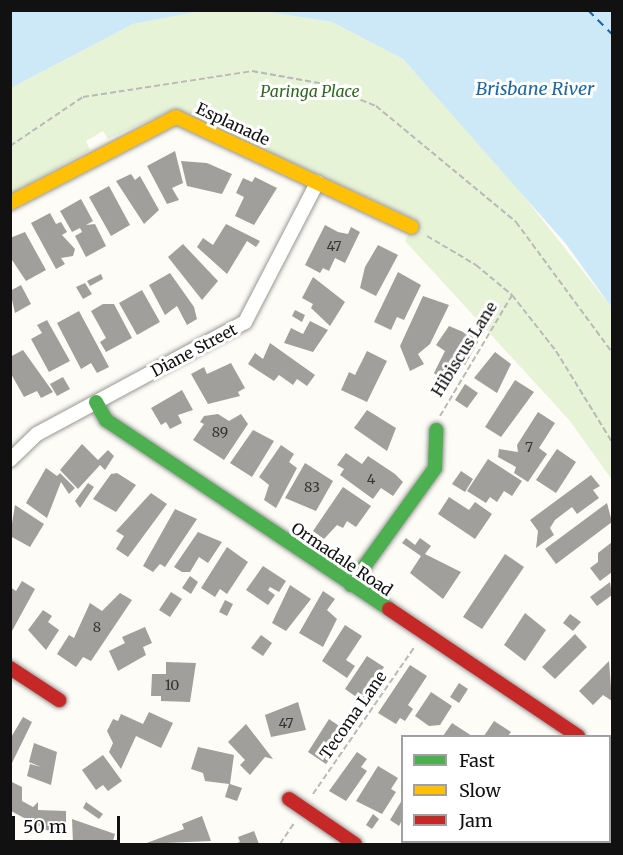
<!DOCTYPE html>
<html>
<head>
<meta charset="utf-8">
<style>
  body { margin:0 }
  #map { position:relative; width:623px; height:855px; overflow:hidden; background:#fdfcf7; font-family:Merriweather,serif }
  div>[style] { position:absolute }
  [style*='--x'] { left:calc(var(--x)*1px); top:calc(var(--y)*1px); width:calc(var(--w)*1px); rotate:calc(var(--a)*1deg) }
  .green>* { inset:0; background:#e7f3d7 }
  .water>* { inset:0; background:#cde8f7 }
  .ferry>* { height:1.5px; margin-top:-0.75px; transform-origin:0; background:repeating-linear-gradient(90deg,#1768a6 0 8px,transparent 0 14px) }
  .building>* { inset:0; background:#a19f9c }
  .path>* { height:2px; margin-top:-1px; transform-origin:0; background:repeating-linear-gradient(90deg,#b9b9b8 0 6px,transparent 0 9px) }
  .roads { filter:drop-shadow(0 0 2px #979795) drop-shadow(0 0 2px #979795) }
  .street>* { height:14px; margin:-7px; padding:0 7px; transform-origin:7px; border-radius:7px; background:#fffffe }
  .fast>* { height:14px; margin:-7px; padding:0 7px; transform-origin:7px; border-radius:7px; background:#4caf50 }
  .slow>* { height:14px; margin:-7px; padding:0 7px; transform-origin:7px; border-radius:7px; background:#ffc107 }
  .jam>* { height:14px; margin:-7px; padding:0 7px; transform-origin:7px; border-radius:7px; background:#c62828 }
  span { translate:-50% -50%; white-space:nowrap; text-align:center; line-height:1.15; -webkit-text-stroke:6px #fff; paint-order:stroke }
  .number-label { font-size:14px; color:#353434 }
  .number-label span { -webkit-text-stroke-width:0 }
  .park-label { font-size:16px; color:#2f6b1f; font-style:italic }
  .street-label { font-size:16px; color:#111 }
  .water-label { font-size:18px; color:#1768a6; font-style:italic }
  .frame { position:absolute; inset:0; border:12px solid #111; pointer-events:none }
  .legend { position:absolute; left:401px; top:735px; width:210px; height:108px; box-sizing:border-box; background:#fff; border:2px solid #a0a0a0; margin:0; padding:8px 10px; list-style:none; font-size:18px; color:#111 }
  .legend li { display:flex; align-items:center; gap:12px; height:30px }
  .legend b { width:30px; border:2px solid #a0a0a0 }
  .scale { position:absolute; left:12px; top:816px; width:108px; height:27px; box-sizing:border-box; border:3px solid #111; border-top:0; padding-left:8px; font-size:18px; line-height:21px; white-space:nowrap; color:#111; -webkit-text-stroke:4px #fff; paint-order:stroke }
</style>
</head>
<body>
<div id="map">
  <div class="green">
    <i style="clip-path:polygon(201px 11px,269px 12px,332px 22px,403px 59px,515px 185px,612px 308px,612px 480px,570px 421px,405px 241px,416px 219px,174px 109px,108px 139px,103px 131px,86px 141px,90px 150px,11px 193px,11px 88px,133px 24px)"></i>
  </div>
  <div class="water">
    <i style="clip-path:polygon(11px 10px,201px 10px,201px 11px,133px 24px,11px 88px)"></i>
    <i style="clip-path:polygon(218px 11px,612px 11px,612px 308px,566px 244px,403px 59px,332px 22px,269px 12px)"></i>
  </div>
  <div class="ferry">
    <i style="--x:588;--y:10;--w:34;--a:45"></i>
  </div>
  <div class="building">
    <i style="clip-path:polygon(175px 151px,183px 183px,172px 188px,179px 200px,167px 204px,147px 166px)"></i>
    <i style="clip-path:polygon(181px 161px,207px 163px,232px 174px,222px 194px,187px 186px)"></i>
    <i style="clip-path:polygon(131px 174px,135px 180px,140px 176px,159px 210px,144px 224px,116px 181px)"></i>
    <i style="clip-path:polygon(255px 177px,277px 188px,254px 225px,235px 216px,244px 197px,236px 193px,243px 178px,252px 182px)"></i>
    <i style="clip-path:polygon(109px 186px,130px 225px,111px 236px,89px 197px)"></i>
    <i style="clip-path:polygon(81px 199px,93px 221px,86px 225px,95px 224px,106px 246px,86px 257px,75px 236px,82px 232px,80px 228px,72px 232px,60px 211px)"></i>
    <i style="clip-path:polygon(50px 213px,56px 224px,61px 222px,67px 232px,62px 235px,75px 249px,73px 256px,61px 258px,65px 264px,56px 269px,31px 223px)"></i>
    <i style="clip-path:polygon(226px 224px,260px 241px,256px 247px,247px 241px,227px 274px,197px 247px,203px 238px,213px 245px)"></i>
    <i style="clip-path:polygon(325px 225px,338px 232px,348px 234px,351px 227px,360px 232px,345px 263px,335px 258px,329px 271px,323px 268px,320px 273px,305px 265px)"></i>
    <i style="clip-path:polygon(25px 232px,46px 270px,26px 281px,10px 257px,10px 238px)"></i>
    <i style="clip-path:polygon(183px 244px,218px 281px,202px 300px,168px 257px)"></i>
    <i style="clip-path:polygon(378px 245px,398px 255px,376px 296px,360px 288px,365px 267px)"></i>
    <i style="clip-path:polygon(398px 272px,421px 285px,404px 320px,397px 317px,391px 330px,374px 322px)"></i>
    <i style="clip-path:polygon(170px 273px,194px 307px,197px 319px,187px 325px,177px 306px,165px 315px,149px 285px)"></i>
    <i style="clip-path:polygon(101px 274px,103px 279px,90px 286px,87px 281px)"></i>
    <i style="clip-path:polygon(313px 277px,345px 302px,330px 326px,311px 308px,313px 304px,302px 298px)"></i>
    <i style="clip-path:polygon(85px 283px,92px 294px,83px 299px,76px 287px)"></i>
    <i style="clip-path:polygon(21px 285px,31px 304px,15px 313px,10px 291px)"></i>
    <i style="clip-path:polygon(142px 290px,160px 322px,137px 335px,119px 303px)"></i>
    <i style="clip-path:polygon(423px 296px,449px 305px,430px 344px,418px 354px,424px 364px,410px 371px,400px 346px)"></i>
    <i style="clip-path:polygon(103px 304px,114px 304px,132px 338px,106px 352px,100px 342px,106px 338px,91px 311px)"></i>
    <i style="clip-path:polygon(295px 310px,305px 315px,302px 322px,292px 316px)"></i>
    <i style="clip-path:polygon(79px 311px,109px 367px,97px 373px,91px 363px,81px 369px,57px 323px)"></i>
    <i style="clip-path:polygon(47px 320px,70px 361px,49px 372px,31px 339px,42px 333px,37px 325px)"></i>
    <i style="clip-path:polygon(310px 321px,328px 330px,313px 352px,284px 343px,291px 328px,303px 334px)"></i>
    <i style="clip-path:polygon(449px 326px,480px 339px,465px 365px,458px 360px,444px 382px,434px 373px,445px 351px,436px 345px)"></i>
    <i style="clip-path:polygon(270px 343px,315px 375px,307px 386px,297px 379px,293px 385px,279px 375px,274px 381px,248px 364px,255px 353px,263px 359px)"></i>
    <i style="clip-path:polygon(23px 350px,53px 392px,41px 398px,37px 391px,24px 397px,10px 372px,10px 357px)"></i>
    <i style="clip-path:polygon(367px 351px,387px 361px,367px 402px,341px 390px,349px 372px,355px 375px)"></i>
    <i style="clip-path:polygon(495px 352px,511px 364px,497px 393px,474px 378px)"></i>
    <i style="clip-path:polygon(231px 363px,245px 388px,238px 392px,240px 396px,208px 404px,191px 374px,204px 367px,207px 374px)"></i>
    <i style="clip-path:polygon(63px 377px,70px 389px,57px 396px,50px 384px)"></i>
    <i style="clip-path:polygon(515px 380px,534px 392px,501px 437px,485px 427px)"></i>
    <i style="clip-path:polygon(465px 384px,478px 393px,467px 408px,455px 400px)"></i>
    <i style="clip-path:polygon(182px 390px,193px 410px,178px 415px,182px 423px,170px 429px,166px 422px,161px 425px,151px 408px)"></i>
    <i style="clip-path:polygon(367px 410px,396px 428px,387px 451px,354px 428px)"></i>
    <i style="clip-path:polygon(538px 412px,555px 423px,539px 448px,547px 454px,528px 482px,514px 473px,516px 467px,498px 457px,499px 449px,518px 452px,517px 445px)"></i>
    <i style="clip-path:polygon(218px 414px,229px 421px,241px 414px,248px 424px,224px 460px,193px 440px,204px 424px,200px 422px,204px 416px)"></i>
    <i style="clip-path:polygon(253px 430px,274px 441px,252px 477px,230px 463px)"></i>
    <i style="clip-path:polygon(82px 444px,98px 460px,108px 450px,114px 456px,105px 470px,100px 465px,78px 489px,60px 470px)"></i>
    <i style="clip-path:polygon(281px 445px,294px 454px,289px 462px,297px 468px,276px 508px,264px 500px,269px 485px,259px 477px)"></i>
    <i style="clip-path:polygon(557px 449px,576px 462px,556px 493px,536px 480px)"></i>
    <i style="clip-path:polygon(346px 453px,362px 464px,368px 456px,395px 474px,403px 482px,393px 496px,381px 488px,373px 499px,340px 475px,344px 469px,337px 465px)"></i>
    <i style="clip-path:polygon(488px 459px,522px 481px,512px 496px,504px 491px,497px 502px,490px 497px,486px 503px,467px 491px)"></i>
    <i style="clip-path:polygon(305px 463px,333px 481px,316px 511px,285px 498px)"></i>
    <i style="clip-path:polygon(46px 468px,57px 476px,60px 473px,75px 488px,69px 494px,61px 482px,47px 518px,26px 503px)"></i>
    <i style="clip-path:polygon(461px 471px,473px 479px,465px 492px,452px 484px)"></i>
    <i style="clip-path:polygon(117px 473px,136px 485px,116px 512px,93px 499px,111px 474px)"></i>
    <i style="clip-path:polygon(591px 475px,600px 486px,593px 490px,599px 498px,577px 514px,572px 507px,555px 520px,550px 528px,554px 535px,536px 548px,538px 531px,530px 520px)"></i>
    <i style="clip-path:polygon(88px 483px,94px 487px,80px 508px,75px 501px)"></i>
    <i style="clip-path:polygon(343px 487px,371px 506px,356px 527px,347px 521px,343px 528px,337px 525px,324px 539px,313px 531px)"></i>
    <i style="clip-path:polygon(151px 493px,167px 504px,128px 557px,116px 549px,124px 536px,116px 531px)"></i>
    <i style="clip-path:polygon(449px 497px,469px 510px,475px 502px,492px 514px,475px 539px,438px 514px)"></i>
    <i style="clip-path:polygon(607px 503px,612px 522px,556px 564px,545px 549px)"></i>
    <i style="clip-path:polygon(15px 505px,44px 524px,30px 547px,10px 536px)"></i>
    <i style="clip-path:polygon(175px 509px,197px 519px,165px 567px,160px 564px,153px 572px,143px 566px)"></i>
    <i style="clip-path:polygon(198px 532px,222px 542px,208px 563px,199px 557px,190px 572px,182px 572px,174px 567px)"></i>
    <i style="clip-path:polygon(406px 538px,415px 545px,420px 538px,431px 546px,425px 554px,461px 572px,443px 599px,410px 573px,421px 556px,402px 543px)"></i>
    <i style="clip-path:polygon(612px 542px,612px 572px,600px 581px,590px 568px,598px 562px,598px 553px)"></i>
    <i style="clip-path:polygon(227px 547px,248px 562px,227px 594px,220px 589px,215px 597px,201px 588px)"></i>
    <i style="clip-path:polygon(505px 554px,524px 567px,482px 629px,463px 617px)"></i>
    <i style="clip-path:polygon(263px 566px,286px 581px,279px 592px,270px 587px,268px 590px,275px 595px,268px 605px,246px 590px)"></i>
    <i style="clip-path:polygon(190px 576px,198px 582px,191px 594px,182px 588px)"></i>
    <i style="clip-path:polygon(22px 581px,35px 589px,12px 631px,10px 587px,16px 591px)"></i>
    <i style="clip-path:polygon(610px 582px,612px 595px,597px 606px,590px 597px)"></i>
    <i style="clip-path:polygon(290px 585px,311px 599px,286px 631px,272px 623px)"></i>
    <i style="clip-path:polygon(323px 591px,335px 599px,327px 610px,337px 619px,323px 647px,299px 633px)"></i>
    <i style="clip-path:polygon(171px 592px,182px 599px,170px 617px,159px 610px)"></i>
    <i style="clip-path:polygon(120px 593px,132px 600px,91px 661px,83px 657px,76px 667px,57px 654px,69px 635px,74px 638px,90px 603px,102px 611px)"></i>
    <i style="clip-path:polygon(225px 600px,233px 604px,227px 616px,219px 612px)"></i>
    <i style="clip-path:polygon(43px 610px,52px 616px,48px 622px,59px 630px,46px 650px,28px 630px)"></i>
    <i style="clip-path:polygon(525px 613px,546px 630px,525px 661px,504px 645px)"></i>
    <i style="clip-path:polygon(570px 614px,581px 622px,573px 631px,563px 623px)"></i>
    <i style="clip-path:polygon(345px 625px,362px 636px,346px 660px,355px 666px,347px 678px,322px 661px)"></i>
    <i style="clip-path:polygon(145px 627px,152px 643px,143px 647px,146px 655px,118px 671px,109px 651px,125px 643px,122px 637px)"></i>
    <i style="clip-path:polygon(575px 634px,587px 647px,555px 679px,542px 667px)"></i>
    <i style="clip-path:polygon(261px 635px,272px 643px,263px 656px,251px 648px)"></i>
    <i style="clip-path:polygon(367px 656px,384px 667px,362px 701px,345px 689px)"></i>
    <i style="clip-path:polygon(609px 661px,612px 701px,603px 695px,593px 705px,579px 691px)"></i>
    <i style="clip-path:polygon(166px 662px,196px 663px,190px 702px,161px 701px,161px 696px,151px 696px,152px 674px,166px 674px)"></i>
    <i style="clip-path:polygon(410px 665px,427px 676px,408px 705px,413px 709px,405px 721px,400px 718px,396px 724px,378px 713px)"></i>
    <i style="clip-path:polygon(459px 683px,468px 689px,459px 703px,450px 697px)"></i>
    <i style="clip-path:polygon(431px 692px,452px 706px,440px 725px,429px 726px,415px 716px)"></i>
    <i style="clip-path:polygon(298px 702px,306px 730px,271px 737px,265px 715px)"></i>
    <i style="clip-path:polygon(149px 712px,173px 723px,161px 748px,136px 736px,121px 769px,109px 752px,113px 743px,107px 731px,113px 719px,118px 721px,121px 714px,143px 724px)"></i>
    <i style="clip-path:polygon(23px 717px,32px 722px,10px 767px,10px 739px)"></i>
    <i style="clip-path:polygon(329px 719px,348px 732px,326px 764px,308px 752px)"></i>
    <i style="clip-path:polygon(494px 721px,511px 732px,508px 736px,484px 736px)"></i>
    <i style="clip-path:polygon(452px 723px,472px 736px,443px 736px)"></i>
    <i style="clip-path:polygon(246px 724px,273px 759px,265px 757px,250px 775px,240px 765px,245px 760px,228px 742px)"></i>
    <i style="clip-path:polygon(34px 743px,57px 752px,51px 785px,27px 776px,30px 764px,41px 767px,29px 762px)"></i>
    <i style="clip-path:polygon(198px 747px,234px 755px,230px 784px,242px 788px,237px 801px,225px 797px,229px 784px,205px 781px,203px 773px,191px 769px)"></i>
    <i style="clip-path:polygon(357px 752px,367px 759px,361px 767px,367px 771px,346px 801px,329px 791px)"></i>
    <i style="clip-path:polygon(103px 755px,122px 781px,108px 791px,103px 785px,96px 790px,82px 770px)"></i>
    <i style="clip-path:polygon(378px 766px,398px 778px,391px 789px,396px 792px,382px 814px,356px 801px)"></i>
    <i style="clip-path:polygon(10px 781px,22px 787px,22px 801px,33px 807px,38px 802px,38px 810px,66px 811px,66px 835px,56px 835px,11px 811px)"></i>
    <i style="clip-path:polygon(402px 800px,402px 820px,399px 826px,390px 820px)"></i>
    <i style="clip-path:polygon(86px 802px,103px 814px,99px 819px,83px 808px)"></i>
    <i style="clip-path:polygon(373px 814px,379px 819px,372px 829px,366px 825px)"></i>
    <i style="clip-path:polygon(202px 816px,211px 841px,144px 844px,184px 829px,182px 824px)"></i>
    <i style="clip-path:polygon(72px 819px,115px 834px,112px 844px,73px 844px)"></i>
    <i style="clip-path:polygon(254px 831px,259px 844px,234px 844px,240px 842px,238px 837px)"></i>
    <i style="clip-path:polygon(412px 842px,441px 842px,410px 844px)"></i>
    <i style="clip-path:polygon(449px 842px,480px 842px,447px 844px)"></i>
  </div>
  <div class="path">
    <i style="--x:10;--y:146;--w:88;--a:-33.9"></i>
    <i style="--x:83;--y:97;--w:171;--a:-8.7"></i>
    <i style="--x:252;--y:71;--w:68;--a:10.2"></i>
    <i style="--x:319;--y:83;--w:61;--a:22"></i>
    <i style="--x:376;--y:106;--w:182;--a:39.6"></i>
    <i style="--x:516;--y:222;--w:162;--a:53.6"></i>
    <i style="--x:427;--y:236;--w:57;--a:30.6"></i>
    <i style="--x:476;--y:265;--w:47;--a:39.8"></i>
    <i style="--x:512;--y:295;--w:71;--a:51.8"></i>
    <i style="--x:556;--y:351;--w:107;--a:58.4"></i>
    <i style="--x:440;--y:416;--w:141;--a:-59.2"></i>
    <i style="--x:313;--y:794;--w:180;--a:-55.4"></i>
    <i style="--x:610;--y:836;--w:5;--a:-68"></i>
    <i style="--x:280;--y:844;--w:27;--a:-56"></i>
    <i style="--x:604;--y:844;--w:3;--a:-45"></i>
  </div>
  <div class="roads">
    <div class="street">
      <i style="--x:10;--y:460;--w:37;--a:-44"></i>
      <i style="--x:37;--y:434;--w:236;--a:-28.3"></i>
      <i style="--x:245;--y:322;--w:157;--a:-62.6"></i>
      <i style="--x:610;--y:758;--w:3;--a:45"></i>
    </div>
    <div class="fast">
      <i style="--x:96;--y:402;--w:21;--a:61"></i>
      <i style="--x:106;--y:420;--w:340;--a:33.7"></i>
      <i style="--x:351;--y:585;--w:144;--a:-54.3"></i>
      <i style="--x:435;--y:468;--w:38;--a:-88"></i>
    </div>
    <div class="slow">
      <i style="--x:10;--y:203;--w:187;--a:-27.4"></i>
      <i style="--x:176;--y:117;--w:260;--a:25"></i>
    </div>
    <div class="jam">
      <i style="--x:389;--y:609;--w:228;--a:33.9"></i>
      <i style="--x:10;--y:668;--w:59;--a:33.1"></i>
      <i style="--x:289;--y:799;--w:80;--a:34.3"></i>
    </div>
  </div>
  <div class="number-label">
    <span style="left:334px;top:246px">47</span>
    <span style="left:220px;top:432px">89</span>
    <span style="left:529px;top:447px">7</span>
    <span style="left:371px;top:479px">4</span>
    <span style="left:312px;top:487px">83</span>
    <span style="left:97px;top:627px">8</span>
    <span style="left:172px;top:685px">10</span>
    <span style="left:286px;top:723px">47</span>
  </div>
  <div class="park-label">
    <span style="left:310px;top:91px">Paringa Place</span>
  </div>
  <div class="street-label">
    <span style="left:233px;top:124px;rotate:25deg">Esplanade</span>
    <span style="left:464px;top:349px;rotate:-58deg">Hibiscus Lane</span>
    <span style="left:194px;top:350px;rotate:-28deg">Diane Street</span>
    <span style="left:342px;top:559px;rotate:34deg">Ormadale Road</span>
    <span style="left:353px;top:715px;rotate:-55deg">Tecoma Lane</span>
  </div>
  <div class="water-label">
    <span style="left:535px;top:89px">Brisbane River</span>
  </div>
  <div class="frame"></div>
  <ul class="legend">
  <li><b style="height:8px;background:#4caf50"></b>Fast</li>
  <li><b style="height:8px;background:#ffc107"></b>Slow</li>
  <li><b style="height:8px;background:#c62828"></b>Jam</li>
  </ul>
  <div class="scale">50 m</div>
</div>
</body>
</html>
